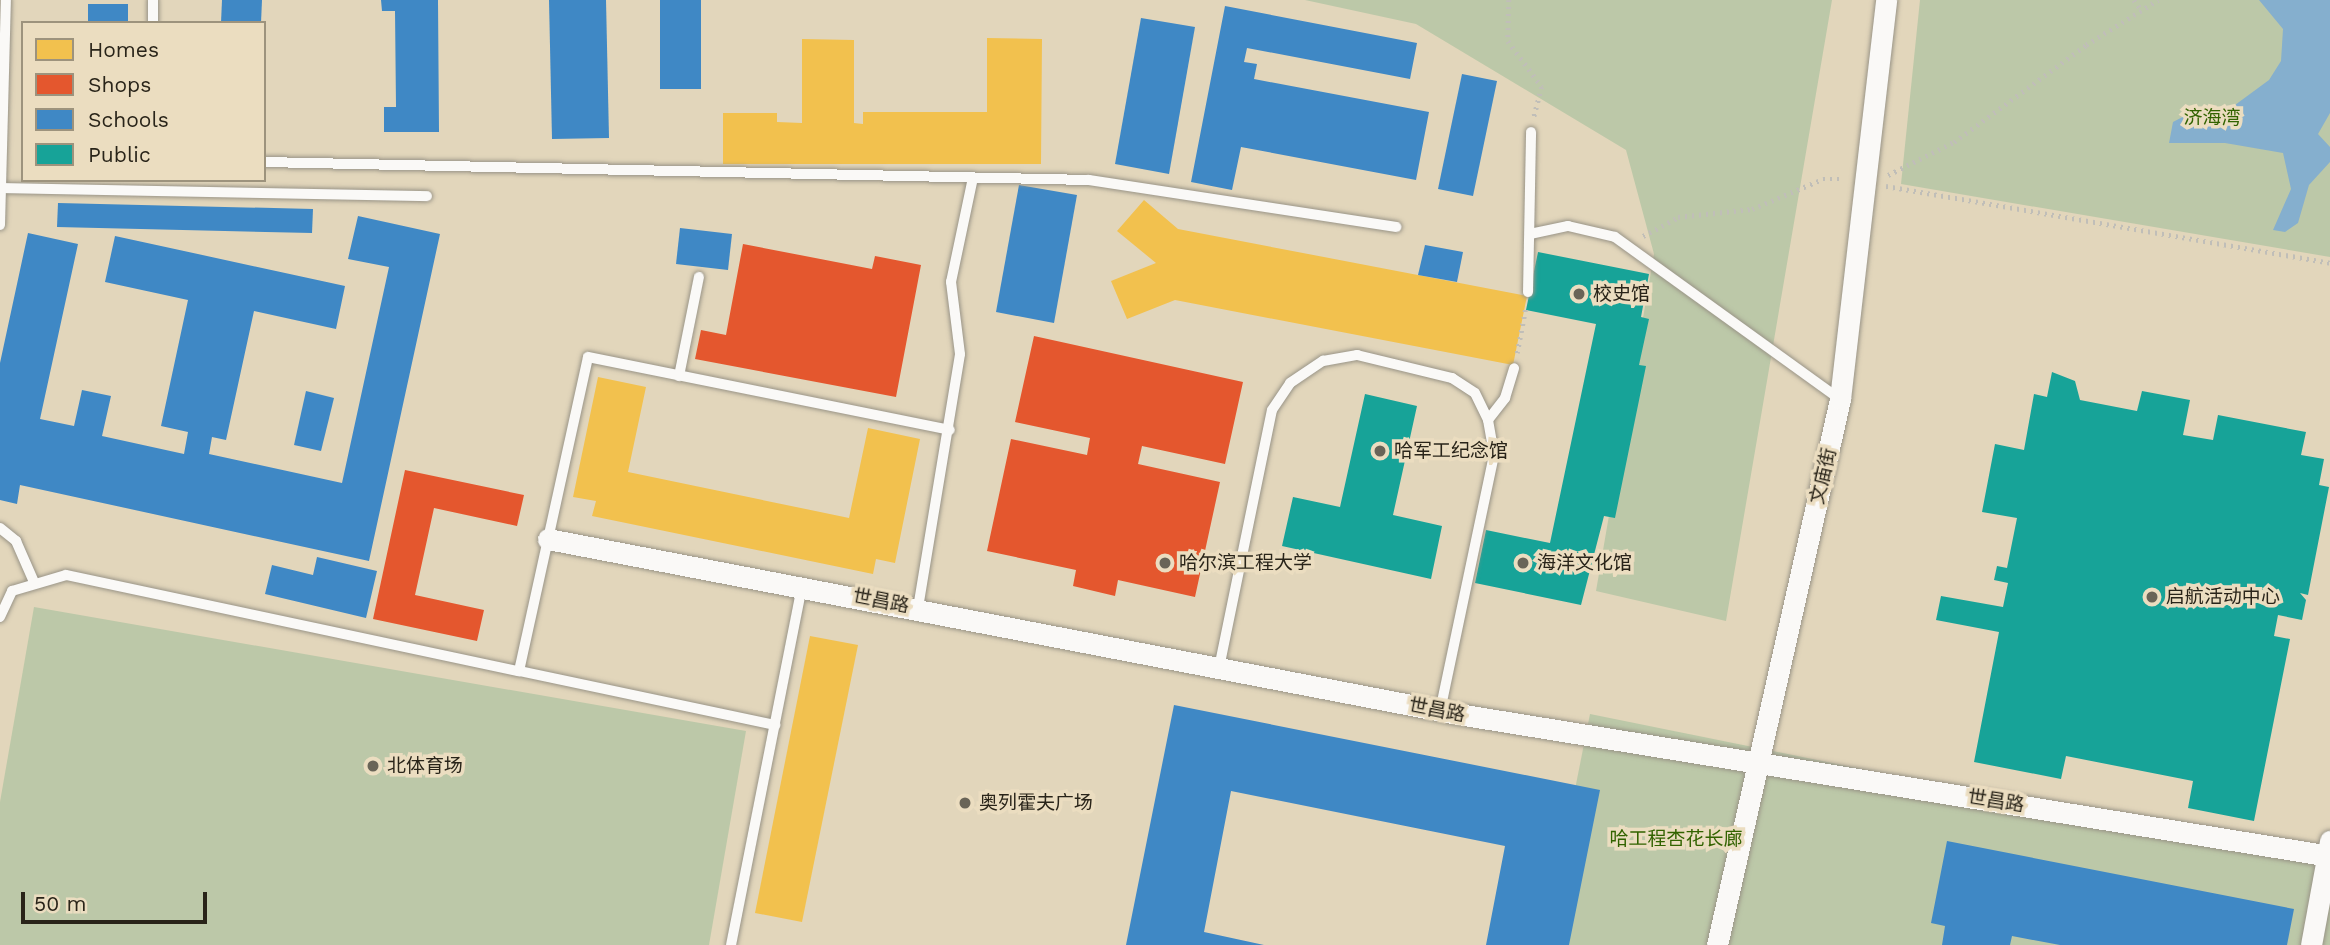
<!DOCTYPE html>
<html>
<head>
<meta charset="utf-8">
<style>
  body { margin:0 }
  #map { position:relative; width:2330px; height:945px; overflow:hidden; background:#e1daca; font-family:"Work Sans","Noto Sans SC",sans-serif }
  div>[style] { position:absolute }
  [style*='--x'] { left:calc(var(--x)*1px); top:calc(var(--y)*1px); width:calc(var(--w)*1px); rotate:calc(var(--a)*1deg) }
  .built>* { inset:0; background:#e2d6bb }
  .green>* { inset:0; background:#bcc8a8 }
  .water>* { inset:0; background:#85afce }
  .homes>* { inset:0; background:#f2c14e }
  .shops>* { inset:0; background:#e4572e }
  .schools>* { inset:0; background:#3f88c5 }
  .public>* { inset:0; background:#17a398 }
  .path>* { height:4.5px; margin-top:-2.25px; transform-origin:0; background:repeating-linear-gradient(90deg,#c0beb8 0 2px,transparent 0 7px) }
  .roads { filter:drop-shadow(0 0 2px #999487) drop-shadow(0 0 2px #999487) }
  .lane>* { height:10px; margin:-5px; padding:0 5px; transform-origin:5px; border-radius:5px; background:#faf9f7 }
  .street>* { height:21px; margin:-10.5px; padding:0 10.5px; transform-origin:10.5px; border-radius:10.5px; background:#faf9f7 }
  .dots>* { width:19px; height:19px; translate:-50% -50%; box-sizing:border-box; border:4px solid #ebddc0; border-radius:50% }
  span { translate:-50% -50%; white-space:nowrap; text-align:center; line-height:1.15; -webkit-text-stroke:7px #ebddc0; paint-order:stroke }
  .park-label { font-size:19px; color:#326300 }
  .poi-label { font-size:19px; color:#292419 }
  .left { translate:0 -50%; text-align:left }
  .street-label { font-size:19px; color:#292419 }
  .legend { position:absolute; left:21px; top:21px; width:245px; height:161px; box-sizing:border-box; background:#ebddc0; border:2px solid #9d937d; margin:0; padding:9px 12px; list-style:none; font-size:21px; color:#292419 }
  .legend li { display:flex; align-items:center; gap:14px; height:35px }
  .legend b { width:35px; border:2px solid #9d937d }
  .scale { position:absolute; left:21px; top:892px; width:186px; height:32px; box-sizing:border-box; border:4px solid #292419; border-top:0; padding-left:9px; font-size:21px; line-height:24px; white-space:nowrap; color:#292419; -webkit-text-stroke:5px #ebddc0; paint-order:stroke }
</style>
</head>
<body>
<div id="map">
  <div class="built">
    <i style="clip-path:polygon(evenodd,0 0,2330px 0,2330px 945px,0 945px,0 0,23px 23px,264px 23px,264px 180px,23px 180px,23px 23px)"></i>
  </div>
  <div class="green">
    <i style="clip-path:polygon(1305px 0,1832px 0,1726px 621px,1596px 591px,1654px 254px,1626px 150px,1416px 24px)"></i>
    <i style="clip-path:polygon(1920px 0,2330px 0,2330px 257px,1901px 184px)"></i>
    <i style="clip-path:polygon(34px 607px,746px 731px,709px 945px,0 945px,0 802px)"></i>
    <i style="clip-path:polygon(1590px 714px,2330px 864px,2330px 945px,1544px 945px)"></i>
  </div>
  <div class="water">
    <i style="clip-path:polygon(2259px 0,2330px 0,2330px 113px,2318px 134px,2330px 147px,2330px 162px,2309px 185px,2298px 223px,2285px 232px,2273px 230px,2291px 189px,2283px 153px,2225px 143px,2169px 143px,2173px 122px,2196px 110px,2235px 105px,2269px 80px,2281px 61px,2283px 29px)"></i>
  </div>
  <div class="homes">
    <i style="clip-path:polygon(987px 38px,1042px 39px,1041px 164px,723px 164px,723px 113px,777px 113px,777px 122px,802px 123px,802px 39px,854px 40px,854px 123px,863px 124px,863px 112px,987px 112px)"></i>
    <i style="clip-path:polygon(1144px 200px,1178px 229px,1527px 296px,1513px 365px,1175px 300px,1127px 319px,1111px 281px,1156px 263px,1117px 231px)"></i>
    <i style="clip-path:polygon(598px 377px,646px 387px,628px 472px,849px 518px,868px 428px,920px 439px,895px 563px,876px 559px,873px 574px,592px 516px,596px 501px,573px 497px)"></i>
    <i style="clip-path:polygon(810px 636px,858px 645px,802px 922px,755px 913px)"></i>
  </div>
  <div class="shops">
    <i style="clip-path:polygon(743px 244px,872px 269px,875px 256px,921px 265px,896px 397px,695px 359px,701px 330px,726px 335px)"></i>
    <i style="clip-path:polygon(1034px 336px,1243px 382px,1225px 464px,1142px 446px,1138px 464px,1220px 482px,1195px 597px,1118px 580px,1115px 596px,1073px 586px,1076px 570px,987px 551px,1011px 439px,1087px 455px,1090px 438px,1015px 422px)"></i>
    <i style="clip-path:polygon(405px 470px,524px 495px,517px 526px,434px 508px,415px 595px,484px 610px,477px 641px,373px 619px)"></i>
  </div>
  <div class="schools">
    <i style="clip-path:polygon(222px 0,262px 0,261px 23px,221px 23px)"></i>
    <i style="clip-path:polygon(381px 0,438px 0,439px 132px,384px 132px,384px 107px,396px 107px,395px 11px,382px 11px)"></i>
    <i style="clip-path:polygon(549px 0,606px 0,609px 138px,552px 139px)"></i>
    <i style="clip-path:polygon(660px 0,701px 0,701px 89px,660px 89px)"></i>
    <i style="clip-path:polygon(88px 4px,128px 4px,128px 23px,88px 23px)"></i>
    <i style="clip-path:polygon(1225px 6px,1417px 43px,1410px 79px,1247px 48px,1244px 62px,1257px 64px,1254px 79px,1429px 112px,1416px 180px,1241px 147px,1232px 190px,1191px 182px)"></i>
    <i style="clip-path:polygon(1141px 18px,1195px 27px,1169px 174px,1115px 164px)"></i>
    <i style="clip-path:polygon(1462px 74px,1497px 81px,1473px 196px,1438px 189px)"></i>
    <i style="clip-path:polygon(1019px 185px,1077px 195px,1054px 323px,996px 312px)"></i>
    <i style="clip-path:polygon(58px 203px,313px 209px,312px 233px,57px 227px)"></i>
    <i style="clip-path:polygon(358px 216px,440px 234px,369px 561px,20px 485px,17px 504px,0 500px,0 363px,28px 233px,78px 244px,40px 419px,74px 426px,82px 390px,111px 396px,102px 436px,184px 454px,188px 432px,161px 426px,188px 300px,105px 282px,115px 236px,345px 286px,336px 329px,254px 311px,226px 440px,212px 437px,209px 454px,342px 483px,389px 267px,348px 259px)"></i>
    <i style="clip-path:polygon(680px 228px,732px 234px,728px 270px,676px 264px)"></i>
    <i style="clip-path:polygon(1425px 245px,1463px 252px,1457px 282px,1418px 275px)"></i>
    <i style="clip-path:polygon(306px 391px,334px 398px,321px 451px,294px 445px)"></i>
    <i style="clip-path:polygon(317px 557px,377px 571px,366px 618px,265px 594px,272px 565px,313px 575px)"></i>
    <i style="clip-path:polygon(1174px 705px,1600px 790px,1569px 945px,1486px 945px,1505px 846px,1231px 791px,1204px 932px,1264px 945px,1126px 945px)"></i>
    <i style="clip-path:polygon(1947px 841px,2294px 909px,2287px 945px,2060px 945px,2012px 936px,2010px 945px,1942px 945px,1945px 926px,1931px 923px)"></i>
  </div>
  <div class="public">
    <i style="clip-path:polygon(1538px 252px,1649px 274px,1641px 317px,1649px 319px,1639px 365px,1646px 366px,1615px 518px,1604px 516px,1581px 605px,1475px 583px,1486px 530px,1550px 543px,1596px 324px,1526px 310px)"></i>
    <i style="clip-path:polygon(2052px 372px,2075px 381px,2080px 400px,2137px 411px,2142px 391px,2190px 400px,2183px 435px,2213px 440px,2218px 415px,2306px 432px,2301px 455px,2324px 459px,2319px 485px,2329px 487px,2308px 595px,2300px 593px,2306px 600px,2302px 620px,2278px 615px,2274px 636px,2290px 639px,2254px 821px,2188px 808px,2193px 781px,2066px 756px,2061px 779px,1974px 762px,1999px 632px,1936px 620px,1941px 596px,2003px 607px,2008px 583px,1994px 580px,1997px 566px,2007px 568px,2017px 518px,1982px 512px,1995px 444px,2024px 450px,2034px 394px,2047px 397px)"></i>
    <i style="clip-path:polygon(1365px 394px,1417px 406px,1393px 515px,1442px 526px,1431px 579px,1282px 546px,1293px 497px,1340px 507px)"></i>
  </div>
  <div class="path">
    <i style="--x:1509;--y:0;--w:41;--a:91.4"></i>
    <i style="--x:1508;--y:41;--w:57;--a:53.5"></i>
    <i style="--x:1542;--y:87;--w:31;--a:105"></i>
    <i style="--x:2134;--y:0;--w:10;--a:53"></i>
    <i style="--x:1888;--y:175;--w:74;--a:-26.6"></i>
    <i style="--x:1954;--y:142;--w:164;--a:-36.3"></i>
    <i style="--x:2086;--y:45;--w:85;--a:-32"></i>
    <i style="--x:1886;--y:186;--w:451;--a:9.8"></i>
    <i style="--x:1643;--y:236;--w:40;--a:-28"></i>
    <i style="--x:1678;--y:217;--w:74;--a:-6.2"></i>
    <i style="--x:1752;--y:209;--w:77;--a:-22.9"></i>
    <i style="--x:1823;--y:179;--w:20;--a:0"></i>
    <i style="--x:1517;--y:353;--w:48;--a:-79.2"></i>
  </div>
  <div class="roads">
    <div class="lane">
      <i style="--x:153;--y:0;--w:23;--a:90"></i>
      <i style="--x:264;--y:162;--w:825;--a:1.25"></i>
      <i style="--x:1089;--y:180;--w:311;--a:8.7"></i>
      <i style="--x:4;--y:188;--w:423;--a:1.1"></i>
      <i style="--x:0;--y:225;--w:225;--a:-88.5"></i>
      <i style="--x:1530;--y:234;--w:39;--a:-12"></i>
      <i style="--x:1568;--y:226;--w:48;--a:13.2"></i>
      <i style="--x:1615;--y:237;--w:277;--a:35.8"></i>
      <i style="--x:1528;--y:292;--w:160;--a:-88.9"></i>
      <i style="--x:679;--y:376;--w:101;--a:-78.6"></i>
      <i style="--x:1488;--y:420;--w:28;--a:-52"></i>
      <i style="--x:1505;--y:398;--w:31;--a:-73"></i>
      <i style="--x:0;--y:528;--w:21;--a:39"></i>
      <i style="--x:16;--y:541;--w:45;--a:66.3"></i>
      <i style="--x:918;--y:608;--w:257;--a:-80.6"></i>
      <i style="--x:960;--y:354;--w:73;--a:-97.1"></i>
      <i style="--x:951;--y:282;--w:106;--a:-78.1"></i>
      <i style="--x:0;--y:617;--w:29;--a:-65"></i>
      <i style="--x:12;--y:591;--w:56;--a:-16.5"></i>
      <i style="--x:66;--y:575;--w:463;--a:12"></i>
      <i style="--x:519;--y:671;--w:321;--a:-77.6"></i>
      <i style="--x:588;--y:357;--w:369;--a:11.4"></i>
      <i style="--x:1219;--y:668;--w:263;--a:-78.4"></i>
      <i style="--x:1272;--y:410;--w:32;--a:-56"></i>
      <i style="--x:1290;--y:383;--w:40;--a:-34"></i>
      <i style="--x:1323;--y:361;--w:35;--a:-10"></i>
      <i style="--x:1357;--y:355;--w:98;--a:13.6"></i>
      <i style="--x:1452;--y:378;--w:27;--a:33"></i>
      <i style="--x:1475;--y:393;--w:30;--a:64"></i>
      <i style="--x:1488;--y:420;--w:36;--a:80"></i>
      <i style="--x:1494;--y:455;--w:262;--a:101.9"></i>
      <i style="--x:519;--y:671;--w:262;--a:11.9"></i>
      <i style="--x:731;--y:945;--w:366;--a:-78.8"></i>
    </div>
    <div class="street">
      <i style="--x:548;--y:539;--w:921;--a:10.89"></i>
      <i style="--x:1452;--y:713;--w:890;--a:9.25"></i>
      <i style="--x:1717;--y:945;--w:560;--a:-77.3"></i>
      <i style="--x:1840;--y:399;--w:402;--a:-83.4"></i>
      <i style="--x:2311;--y:945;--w:106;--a:-79.6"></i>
    </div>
  </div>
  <div class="dots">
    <i style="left:1579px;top:294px;background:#696457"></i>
    <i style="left:1380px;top:451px;background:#696457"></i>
    <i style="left:1165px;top:563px;background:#696457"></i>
    <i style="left:1523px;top:563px;background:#696457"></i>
    <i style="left:2152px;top:597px;background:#696457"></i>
    <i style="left:373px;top:766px;background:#696457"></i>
    <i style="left:965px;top:803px;background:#696457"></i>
  </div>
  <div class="park-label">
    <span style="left:2212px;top:118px">济海湾</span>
    <span style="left:1676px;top:839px">哈工程杏花长廊</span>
  </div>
  <div class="poi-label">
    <span class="left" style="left:1593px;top:294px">校史馆</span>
    <span class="left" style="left:1394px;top:451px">哈军工纪念馆</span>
    <span class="left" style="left:1179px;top:563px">哈尔滨工程大学</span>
    <span class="left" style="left:1537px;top:563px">海洋文化馆</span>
    <span class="left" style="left:2166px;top:597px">启航活动中心</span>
    <span class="left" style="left:387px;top:766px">北体育场</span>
    <span class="left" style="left:979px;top:803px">奥列霍夫广场</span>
  </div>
  <div class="street-label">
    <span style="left:1823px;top:476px;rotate:-77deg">文庙街</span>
    <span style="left:881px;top:601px;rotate:11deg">世昌路</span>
    <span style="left:1437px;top:710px;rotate:11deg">世昌路</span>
    <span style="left:1996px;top:801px;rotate:9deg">世昌路</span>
  </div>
  <ul class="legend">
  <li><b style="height:19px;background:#f2c14e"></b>Homes</li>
  <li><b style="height:19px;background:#e4572e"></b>Shops</li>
  <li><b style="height:19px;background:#3f88c5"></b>Schools</li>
  <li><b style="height:19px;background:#17a398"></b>Public</li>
  </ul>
  <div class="scale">50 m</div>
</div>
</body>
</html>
